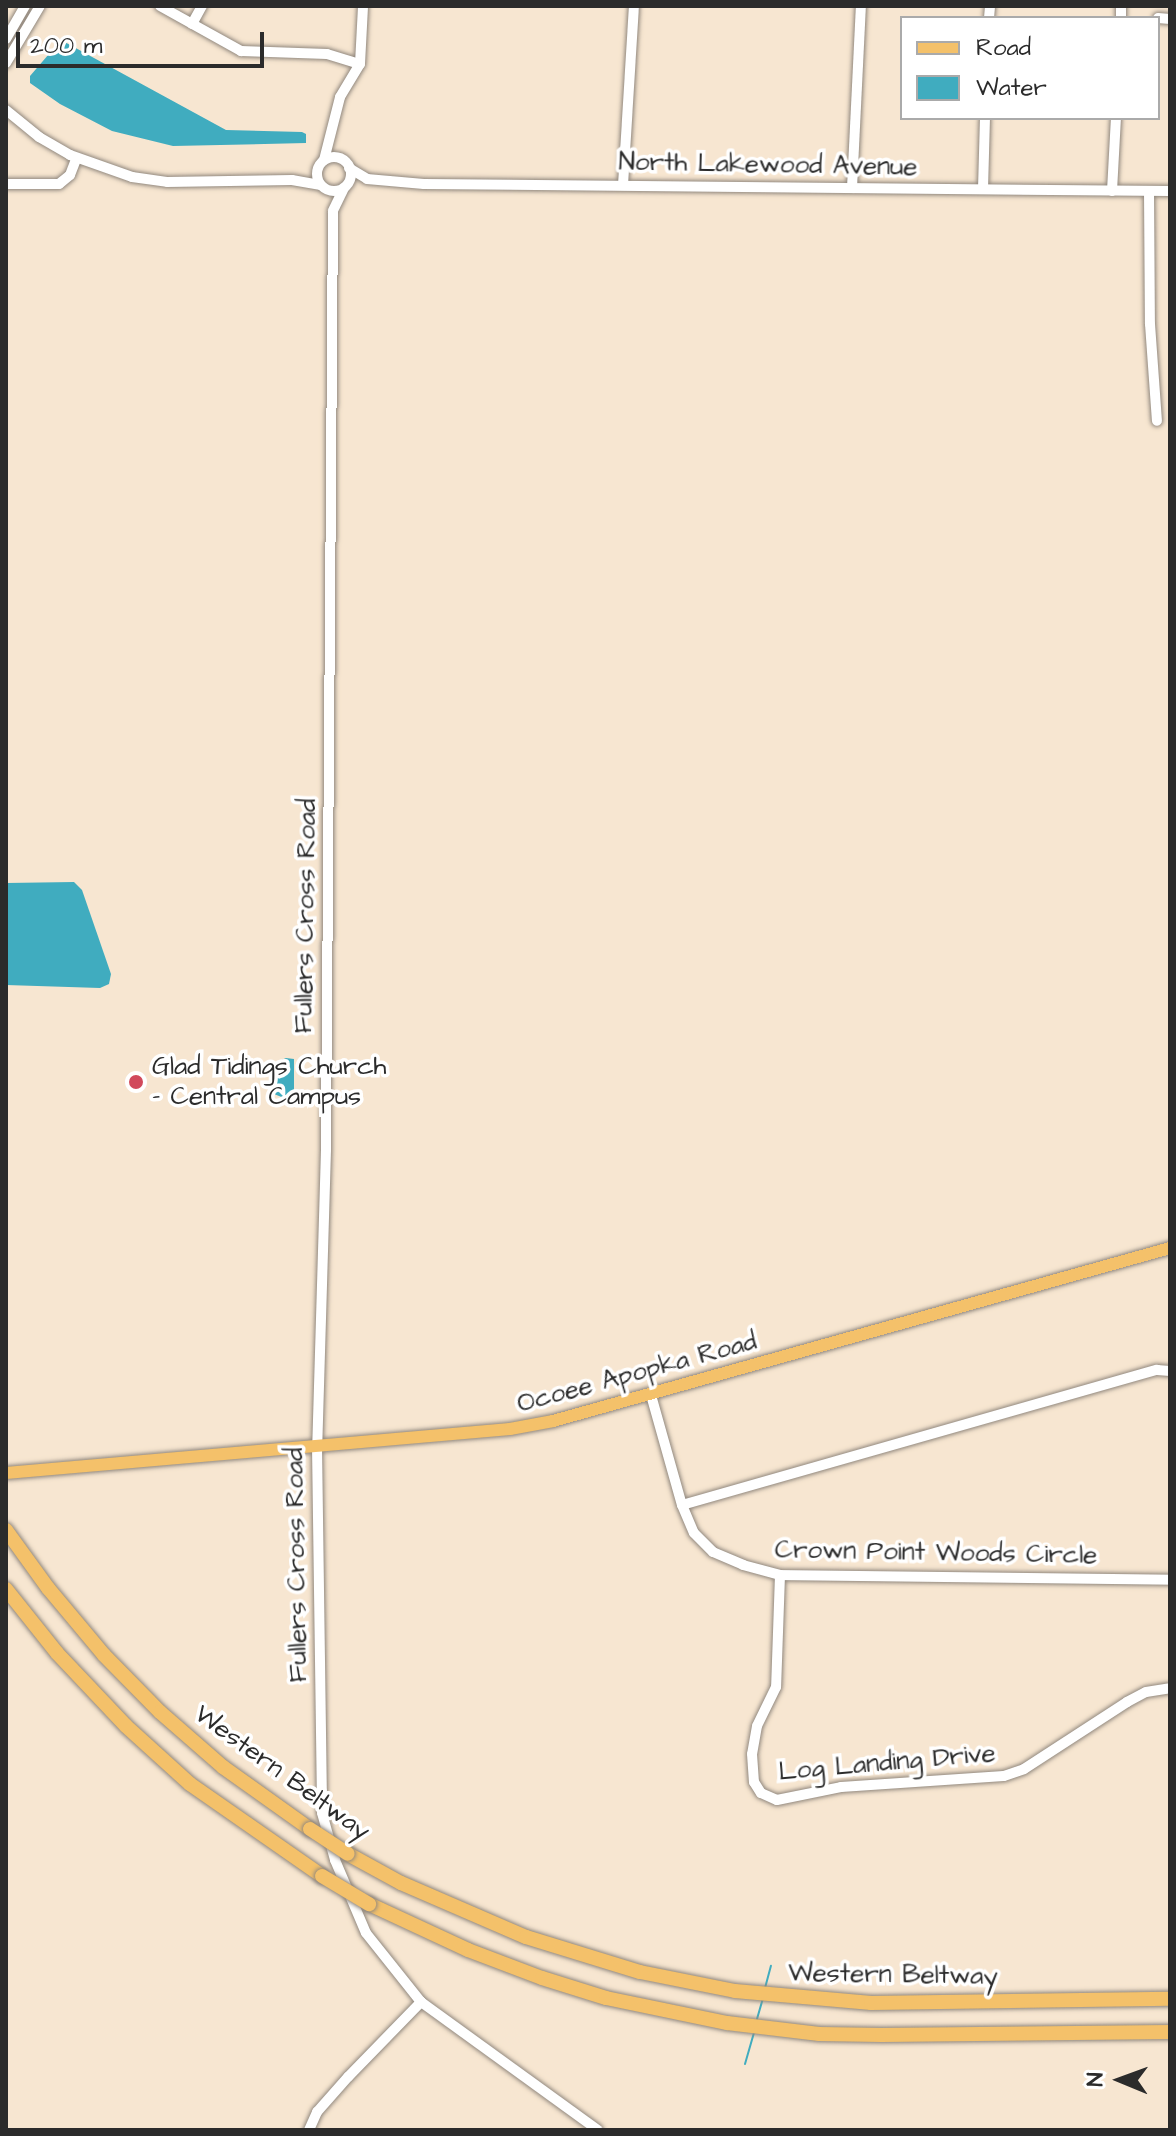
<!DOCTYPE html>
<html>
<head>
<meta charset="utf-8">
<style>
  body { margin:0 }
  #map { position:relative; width:1176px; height:2136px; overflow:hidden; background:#f7e6d1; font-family:"Architects Daughter",sans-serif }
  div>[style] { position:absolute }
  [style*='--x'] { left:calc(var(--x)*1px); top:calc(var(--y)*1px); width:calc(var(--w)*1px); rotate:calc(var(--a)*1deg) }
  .water>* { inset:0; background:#40acbf }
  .stream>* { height:2px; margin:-1px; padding:0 1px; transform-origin:1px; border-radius:1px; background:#40acbf }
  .roads { filter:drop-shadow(0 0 2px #91887e) drop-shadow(0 0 2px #91887e) }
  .minor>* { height:10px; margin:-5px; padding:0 5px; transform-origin:5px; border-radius:5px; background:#fff }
  .minor>.ring { margin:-5px; padding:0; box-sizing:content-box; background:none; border:10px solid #fff; border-radius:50% }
  .major>* { height:12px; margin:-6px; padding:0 6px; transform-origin:6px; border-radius:6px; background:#f4c16a }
  .highway>* { height:14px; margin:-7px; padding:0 7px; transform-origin:7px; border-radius:7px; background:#f4c16a }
  .bridges { filter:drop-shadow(0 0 2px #91887e) drop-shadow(0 0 2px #91887e) }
  .highway-bridge>* { height:14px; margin:-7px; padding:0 7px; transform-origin:7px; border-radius:7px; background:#f4c16a }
  .dots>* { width:22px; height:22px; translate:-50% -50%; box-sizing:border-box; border:4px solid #fff; border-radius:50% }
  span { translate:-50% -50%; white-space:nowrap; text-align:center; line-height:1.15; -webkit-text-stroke:7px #fff; paint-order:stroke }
  .street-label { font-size:26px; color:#2b2b2b }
  .poi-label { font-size:26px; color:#2b2b2b }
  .left { translate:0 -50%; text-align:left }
  .frame { position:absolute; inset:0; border:8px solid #2b2b2b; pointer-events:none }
  .legend { position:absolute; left:900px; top:16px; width:260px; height:104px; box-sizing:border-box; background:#fff; border:2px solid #aaa; margin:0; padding:10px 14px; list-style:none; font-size:24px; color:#2b2b2b }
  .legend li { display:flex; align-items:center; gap:16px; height:40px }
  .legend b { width:40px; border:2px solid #aaa }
  .north { position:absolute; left:1080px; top:2040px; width:80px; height:80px; -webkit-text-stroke:6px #fff; paint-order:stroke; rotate:271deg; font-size:22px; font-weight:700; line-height:32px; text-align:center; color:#2b2b2b }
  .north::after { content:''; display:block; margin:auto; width:28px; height:36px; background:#2b2b2b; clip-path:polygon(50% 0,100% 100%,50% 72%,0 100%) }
  .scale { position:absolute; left:16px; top:32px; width:248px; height:36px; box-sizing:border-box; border:4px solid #2b2b2b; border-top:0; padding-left:10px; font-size:24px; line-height:28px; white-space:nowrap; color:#2b2b2b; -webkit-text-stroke:6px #fff; paint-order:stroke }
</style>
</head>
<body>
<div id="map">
  <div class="water">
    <i style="clip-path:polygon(61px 40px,226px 130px,302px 132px,306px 134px,306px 143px,173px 146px,112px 131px,60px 104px,30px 83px,30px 76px)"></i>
    <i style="clip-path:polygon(74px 882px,82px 890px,111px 974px,109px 984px,100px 988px,6px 985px,6px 883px)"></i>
    <i style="clip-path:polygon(286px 1058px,294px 1059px,294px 1094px,284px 1098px,274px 1094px,271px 1078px,275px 1063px)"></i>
  </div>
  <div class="stream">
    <i style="--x:765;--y:1988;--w:23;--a:-75"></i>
    <i style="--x:757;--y:2019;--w:22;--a:-74"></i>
    <i style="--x:745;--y:2064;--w:32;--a:-74"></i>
  </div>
  <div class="roads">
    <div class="minor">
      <i style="--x:160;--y:6;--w:93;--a:29.1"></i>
      <i style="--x:241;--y:51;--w:86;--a:2"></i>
      <i style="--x:327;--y:54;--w:34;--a:17"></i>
      <i style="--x:989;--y:18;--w:12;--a:-85"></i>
      <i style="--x:1121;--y:18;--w:12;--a:-90"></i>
      <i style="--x:1158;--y:18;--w:12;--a:5"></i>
      <i style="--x:192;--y:24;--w:21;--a:-61"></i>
      <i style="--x:6;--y:39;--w:38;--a:-60"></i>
      <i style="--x:6;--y:63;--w:66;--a:-59.2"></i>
      <i style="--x:6;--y:110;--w:43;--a:39.3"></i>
      <i style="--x:39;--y:137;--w:36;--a:30"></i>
      <i style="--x:70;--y:155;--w:66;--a:19.5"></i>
      <i style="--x:132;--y:177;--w:35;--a:8"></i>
      <i style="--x:167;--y:182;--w:125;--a:-0.9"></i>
      <i style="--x:292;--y:180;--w:28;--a:10"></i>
      <i class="ring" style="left:317px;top:157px;width:24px;height:24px"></i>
      <i style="--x:324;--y:160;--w:65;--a:-75.7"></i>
      <i style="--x:340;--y:97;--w:39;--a:-59"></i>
      <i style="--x:360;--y:64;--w:58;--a:-87"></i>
      <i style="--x:349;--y:168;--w:21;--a:31"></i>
      <i style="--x:367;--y:179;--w:57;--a:5"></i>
      <i style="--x:424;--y:184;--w:746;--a:0.54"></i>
      <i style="--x:6;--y:184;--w:53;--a:0"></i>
      <i style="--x:59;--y:184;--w:14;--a:-39"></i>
      <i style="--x:70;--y:175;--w:17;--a:-69"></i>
      <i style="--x:623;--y:185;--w:179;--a:-86.5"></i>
      <i style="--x:344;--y:188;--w:25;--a:116"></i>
      <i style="--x:333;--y:211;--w:939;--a:90.43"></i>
      <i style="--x:326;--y:1150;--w:296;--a:91.7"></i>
      <i style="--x:317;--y:1446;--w:367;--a:89.2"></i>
      <i style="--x:322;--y:1813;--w:49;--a:74.5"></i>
      <i style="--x:335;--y:1860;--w:79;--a:67"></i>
      <i style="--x:366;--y:1933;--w:88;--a:51.4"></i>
      <i style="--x:421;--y:2002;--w:218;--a:35.9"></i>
      <i style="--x:852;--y:188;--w:182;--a:-87.2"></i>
      <i style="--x:983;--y:189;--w:71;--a:-88.4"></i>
      <i style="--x:1112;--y:191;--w:73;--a:-86.9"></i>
      <i style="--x:1149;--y:191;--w:133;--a:89.6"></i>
      <i style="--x:1150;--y:324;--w:97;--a:85.9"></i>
      <i style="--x:651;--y:1395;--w:114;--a:74.3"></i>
      <i style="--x:682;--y:1505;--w:30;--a:67"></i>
      <i style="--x:694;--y:1533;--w:27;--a:45"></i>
      <i style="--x:713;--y:1552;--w:33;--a:23"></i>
      <i style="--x:743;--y:1565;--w:38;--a:15"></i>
      <i style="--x:780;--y:1575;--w:390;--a:0.7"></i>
      <i style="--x:682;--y:1505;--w:494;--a:-15.9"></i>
      <i style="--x:1157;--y:1370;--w:13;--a:4"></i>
      <i style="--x:780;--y:1575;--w:112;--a:92"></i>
      <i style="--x:776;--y:1687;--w:43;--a:116"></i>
      <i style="--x:757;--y:1726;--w:28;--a:100"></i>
      <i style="--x:752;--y:1754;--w:28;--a:86"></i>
      <i style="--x:754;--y:1782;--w:13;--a:58"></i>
      <i style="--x:761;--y:1793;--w:17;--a:24"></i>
      <i style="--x:777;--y:1800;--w:65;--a:-11.5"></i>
      <i style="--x:841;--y:1787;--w:163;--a:-3.9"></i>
      <i style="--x:1004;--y:1776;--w:21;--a:-19"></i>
      <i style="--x:1024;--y:1769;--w:123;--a:-33"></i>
      <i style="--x:1127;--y:1702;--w:21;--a:-28"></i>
      <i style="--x:1146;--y:1692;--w:24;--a:-9"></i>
      <i style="--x:309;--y:2130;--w:20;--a:-66"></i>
      <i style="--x:317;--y:2112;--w:47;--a:-48.5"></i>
      <i style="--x:348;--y:2077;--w:105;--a:-45.8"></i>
    </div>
    <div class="major">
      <i style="--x:6;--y:1473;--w:506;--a:-4.99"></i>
      <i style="--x:510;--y:1429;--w:44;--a:-10.5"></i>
      <i style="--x:553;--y:1421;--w:641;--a:-15.66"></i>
    </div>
    <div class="highway">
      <i style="--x:6;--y:1530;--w:72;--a:54.1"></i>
      <i style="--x:48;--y:1588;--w:87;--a:50.1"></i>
      <i style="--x:104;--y:1655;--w:80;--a:45.5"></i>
      <i style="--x:160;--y:1712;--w:84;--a:41.1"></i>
      <i style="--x:223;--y:1767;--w:107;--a:35.5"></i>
      <i style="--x:6;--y:1589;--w:82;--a:51.4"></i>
      <i style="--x:57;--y:1653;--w:100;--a:46.6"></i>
      <i style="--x:126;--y:1726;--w:86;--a:42.2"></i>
      <i style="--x:190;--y:1784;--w:161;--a:34.9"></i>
      <i style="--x:348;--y:1854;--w:60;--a:28.7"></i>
      <i style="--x:401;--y:1883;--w:136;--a:23.4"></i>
      <i style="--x:526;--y:1937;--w:119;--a:17.1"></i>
      <i style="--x:640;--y:1972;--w:97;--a:11.3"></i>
      <i style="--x:735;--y:1991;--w:137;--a:5"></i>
      <i style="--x:871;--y:2003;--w:299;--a:-0.8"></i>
      <i style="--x:369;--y:1904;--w:109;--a:24.9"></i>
      <i style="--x:468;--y:1950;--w:79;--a:20.7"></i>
      <i style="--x:542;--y:1978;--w:67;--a:17.4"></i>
      <i style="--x:606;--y:1998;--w:124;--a:11.7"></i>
      <i style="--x:727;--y:2023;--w:93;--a:6.8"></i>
      <i style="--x:819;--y:2034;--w:63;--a:0.9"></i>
      <i style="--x:882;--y:2035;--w:288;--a:-0.6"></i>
    </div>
  </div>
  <div class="bridges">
    <div class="highway-bridge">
      <i style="--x:310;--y:1829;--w:45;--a:33.3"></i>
      <i style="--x:322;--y:1876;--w:55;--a:30.8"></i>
    </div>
  </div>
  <div class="dots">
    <i style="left:136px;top:1082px;background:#d1495b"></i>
  </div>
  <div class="street-label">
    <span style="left:768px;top:165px;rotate:1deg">North Lakewood Avenue</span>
    <span style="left:306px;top:916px;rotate:-89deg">Fullers Cross Road</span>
    <span style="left:637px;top:1373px;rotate:-15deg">Ocoee Apopka Road</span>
    <span style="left:936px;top:1553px;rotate:1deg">Crown Point Woods Circle</span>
    <span style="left:297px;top:1565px;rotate:-91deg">Fullers Cross Road</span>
    <span style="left:887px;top:1763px;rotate:-5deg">Log Landing Drive</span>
    <span style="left:282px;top:1773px;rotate:36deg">Western Beltway</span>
    <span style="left:893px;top:1975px;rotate:1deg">Western Beltway</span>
  </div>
  <div class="poi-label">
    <span class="left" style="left:152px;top:1082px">Glad Tidings Church<br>- Central Campus</span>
  </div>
  <div class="frame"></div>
  <ul class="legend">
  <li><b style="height:10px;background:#f4c16a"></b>Road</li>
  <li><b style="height:22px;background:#40acbf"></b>Water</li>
  </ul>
  <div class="north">N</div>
  <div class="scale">200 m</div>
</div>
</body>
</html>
